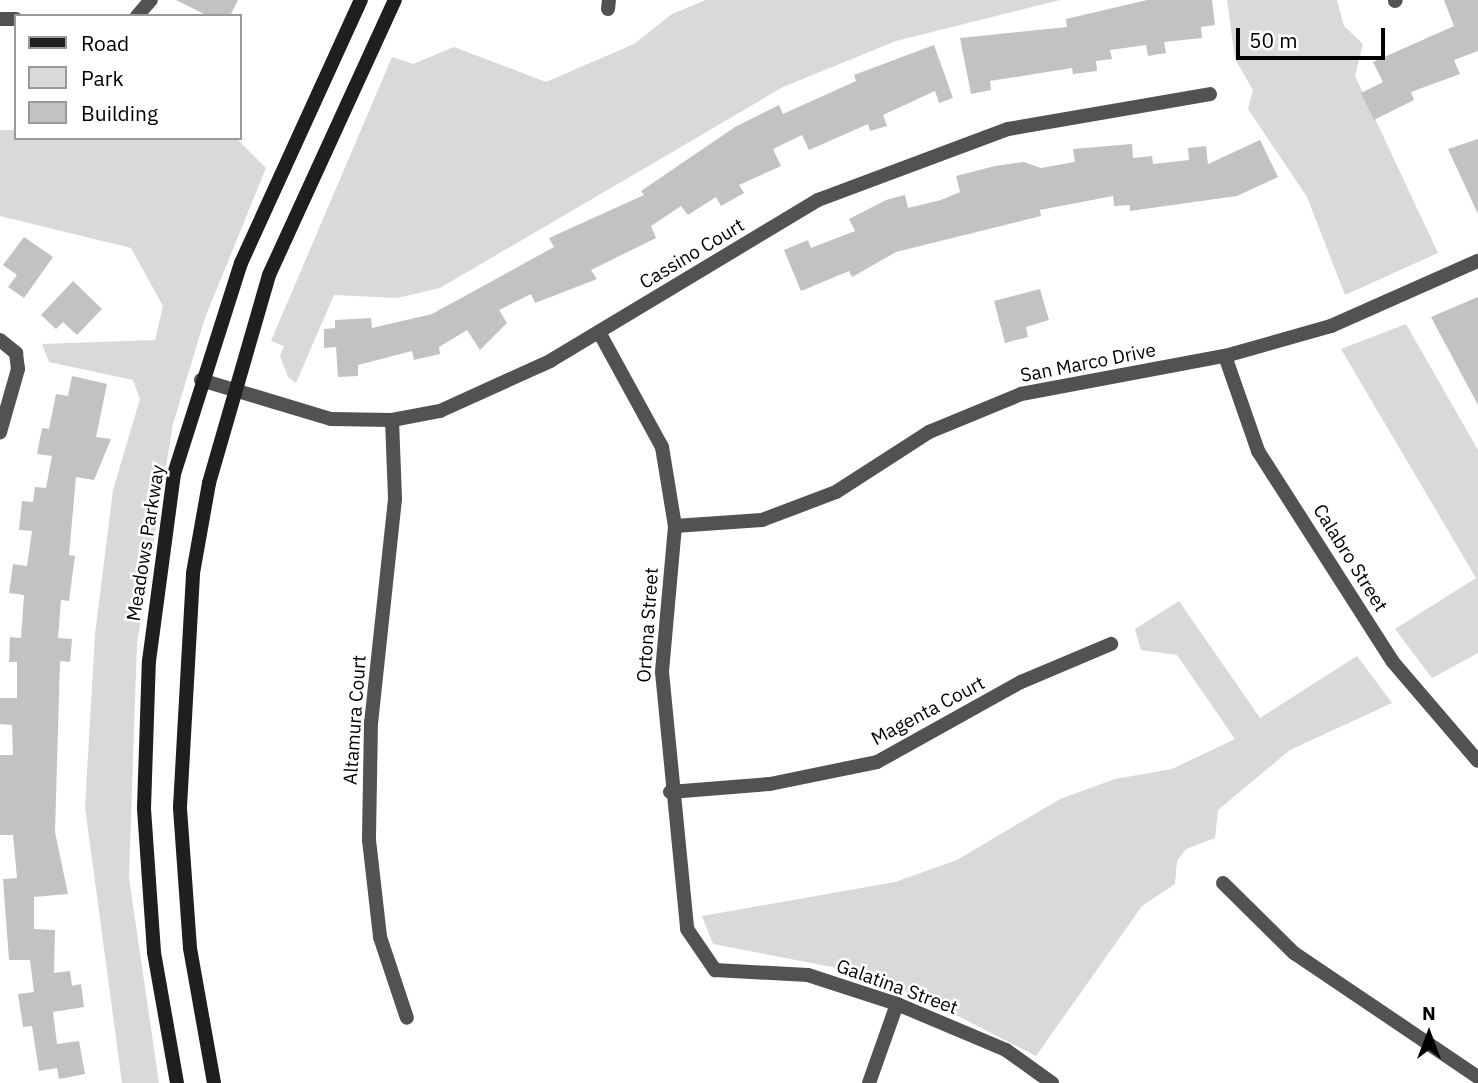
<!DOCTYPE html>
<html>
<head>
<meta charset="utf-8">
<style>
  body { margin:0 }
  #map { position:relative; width:1478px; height:1083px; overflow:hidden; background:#fff; font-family:"IBM Plex Sans",sans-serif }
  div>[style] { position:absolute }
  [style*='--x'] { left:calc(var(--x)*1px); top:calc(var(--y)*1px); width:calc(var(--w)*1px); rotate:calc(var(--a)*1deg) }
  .green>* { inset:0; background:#d9d9d9 }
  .building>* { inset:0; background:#c2c2c2 }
  .minor>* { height:14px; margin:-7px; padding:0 7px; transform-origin:7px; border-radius:7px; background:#525252 }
  .secondary>* { height:14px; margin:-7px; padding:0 7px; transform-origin:7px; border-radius:7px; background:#1f1f1f }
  span { translate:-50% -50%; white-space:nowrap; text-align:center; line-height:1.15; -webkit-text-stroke:5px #fff; paint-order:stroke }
  .street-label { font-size:19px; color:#000 }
  .legend { position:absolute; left:14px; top:14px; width:228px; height:126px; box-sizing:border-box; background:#fff; border:2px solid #999; margin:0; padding:9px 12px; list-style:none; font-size:21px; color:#000 }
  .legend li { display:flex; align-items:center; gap:14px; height:35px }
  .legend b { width:35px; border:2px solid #999 }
  .north { position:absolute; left:1394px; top:999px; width:70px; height:70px; -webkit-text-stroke:5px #fff; paint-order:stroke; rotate:0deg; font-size:19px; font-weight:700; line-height:28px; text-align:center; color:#000 }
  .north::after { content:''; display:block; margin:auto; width:24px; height:32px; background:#000; clip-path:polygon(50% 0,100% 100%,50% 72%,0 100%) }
  .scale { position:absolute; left:1236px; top:28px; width:149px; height:32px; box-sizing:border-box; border:4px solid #000; border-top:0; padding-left:9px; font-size:21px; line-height:24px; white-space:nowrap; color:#000; -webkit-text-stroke:5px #fff; paint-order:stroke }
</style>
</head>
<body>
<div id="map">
  <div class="green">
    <i style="clip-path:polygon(706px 0,1060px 0,896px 41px,783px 87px,440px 288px,397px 298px,334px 295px,296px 383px,288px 377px,280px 356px,284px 346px,271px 341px,392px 57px,413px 64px,454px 47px,546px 82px,634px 44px,672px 14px)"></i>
    <i style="clip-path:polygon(1227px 0,1337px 0,1344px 26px,1363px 44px,1355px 76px,1438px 253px,1345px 295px,1307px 197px,1248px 109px,1253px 90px,1235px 59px)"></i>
    <i style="clip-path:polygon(0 130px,16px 130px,16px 138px,236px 138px,266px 168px,205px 318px,173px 424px,137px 643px,129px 878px,159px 1083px,122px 1083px,85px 807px,95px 634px,113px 490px,140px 399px,133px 380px,49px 362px,42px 344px,155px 340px,163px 306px,131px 248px,0 216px)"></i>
    <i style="clip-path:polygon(1406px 324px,1478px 450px,1478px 653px,1432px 678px,1395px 629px,1476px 578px,1341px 349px)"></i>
    <i style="clip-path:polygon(1179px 601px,1260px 718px,1357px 656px,1392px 703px,1290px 750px,1218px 810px,1215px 838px,1186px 849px,1177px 861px,1175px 884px,1142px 906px,1036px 1056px,917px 995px,832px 967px,713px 944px,702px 916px,895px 882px,957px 860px,1060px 799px,1115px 779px,1172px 769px,1235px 739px,1177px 655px,1141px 650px,1135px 629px)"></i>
  </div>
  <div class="building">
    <i style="clip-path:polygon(176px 0,238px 0,230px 16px,208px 16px)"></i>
    <i style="clip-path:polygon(1147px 0,1212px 0,1215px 25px,1201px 27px,1202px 38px,1164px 42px,1166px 53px,1148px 56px,1146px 45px,1110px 50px,1112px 59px,1096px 61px,1097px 71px,1073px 74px,1072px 68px,990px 81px,991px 90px,971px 94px,960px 38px,1067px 27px,1066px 19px)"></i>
    <i style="clip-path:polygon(1444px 0,1478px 0,1478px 51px,1454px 60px,1460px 74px,1411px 92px,1414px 100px,1374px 120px,1361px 93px,1383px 82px,1373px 62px,1454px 26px)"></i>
    <i style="clip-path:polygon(934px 45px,953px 98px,939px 103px,935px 91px,883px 115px,887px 126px,870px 131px,868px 124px,809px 150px,802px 135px,773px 149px,781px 166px,739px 185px,744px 193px,721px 206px,716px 197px,688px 215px,681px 206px,651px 226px,656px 238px,591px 270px,597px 279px,535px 303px,531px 294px,499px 310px,507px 323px,480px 350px,467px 330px,439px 347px,440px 354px,414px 360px,412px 351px,358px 365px,358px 376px,338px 377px,336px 347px,324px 348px,324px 329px,335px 328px,335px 320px,371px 318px,372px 328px,432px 314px,554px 247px,549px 238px,644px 195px,641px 191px,735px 127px,779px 105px,783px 114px,856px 81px,854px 75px)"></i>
    <i style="clip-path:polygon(1478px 139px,1478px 214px,1448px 149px)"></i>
    <i style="clip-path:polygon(1260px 140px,1278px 177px,1237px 196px,1130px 211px,1130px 205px,1114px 206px,1113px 196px,1040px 210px,1041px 216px,896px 252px,852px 277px,849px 271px,801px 291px,784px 250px,808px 240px,811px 248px,855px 231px,849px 219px,886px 200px,905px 195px,908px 208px,941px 200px,960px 192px,956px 176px,995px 166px,1024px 162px,1041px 168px,1075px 162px,1073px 149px,1132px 144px,1133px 158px,1152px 156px,1153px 164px,1189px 160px,1188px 148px,1206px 146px,1208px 164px)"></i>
    <i style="clip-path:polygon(24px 237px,53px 257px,24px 298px,8px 287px,17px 275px,3px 265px)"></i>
    <i style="clip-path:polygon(73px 281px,102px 309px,77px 335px,63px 322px,56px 329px,41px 315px)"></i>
    <i style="clip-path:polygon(1040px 289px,1049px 320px,1026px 327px,1028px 337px,1005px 343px,994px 301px)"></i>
    <i style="clip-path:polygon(1478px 297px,1478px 405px,1431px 317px)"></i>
    <i style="clip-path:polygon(72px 376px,107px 384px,96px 437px,111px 439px,94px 480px,76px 477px,69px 555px,75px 556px,69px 601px,61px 600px,58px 638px,72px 639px,70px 662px,60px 661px,55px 832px,68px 894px,34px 897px,34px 929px,55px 930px,54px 973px,70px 971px,72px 986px,81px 984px,84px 1007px,53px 1012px,57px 1044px,79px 1041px,85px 1074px,59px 1079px,57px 1068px,39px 1071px,32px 1026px,23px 1027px,18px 994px,34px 992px,30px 960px,9px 960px,3px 879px,17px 878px,13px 835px,0 835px,0 755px,13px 755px,12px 725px,0 724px,0 698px,17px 698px,17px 662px,9px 662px,10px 637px,21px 638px,24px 595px,9px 593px,13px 564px,27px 566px,32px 531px,19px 530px,22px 501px,33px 502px,35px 487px,46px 488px,52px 456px,37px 454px,42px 428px,49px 429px,56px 394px,68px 396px)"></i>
  </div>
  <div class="minor">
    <i style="--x:1395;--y:1;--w:1;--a:-45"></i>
    <i style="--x:608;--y:9;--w:9;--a:-84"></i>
    <i style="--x:137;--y:16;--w:21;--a:-49"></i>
    <i style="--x:0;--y:19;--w:16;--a:0"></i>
    <i style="--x:599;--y:332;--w:131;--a:61.3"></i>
    <i style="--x:662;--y:447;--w:80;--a:80.7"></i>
    <i style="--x:675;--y:526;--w:147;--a:95.1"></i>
    <i style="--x:662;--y:672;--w:258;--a:84.4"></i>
    <i style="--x:687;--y:929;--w:50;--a:55.7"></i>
    <i style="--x:715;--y:970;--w:93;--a:3.1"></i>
    <i style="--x:808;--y:975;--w:94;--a:18"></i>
    <i style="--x:897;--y:1004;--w:118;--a:22.9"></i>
    <i style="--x:1006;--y:1050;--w:57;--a:35.7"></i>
    <i style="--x:0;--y:340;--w:21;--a:39"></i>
    <i style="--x:16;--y:353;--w:16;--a:83"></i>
    <i style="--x:18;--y:369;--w:66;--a:105.9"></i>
    <i style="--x:1225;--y:356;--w:101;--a:70.8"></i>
    <i style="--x:1258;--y:451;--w:250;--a:57.4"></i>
    <i style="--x:1393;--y:662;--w:130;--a:49.4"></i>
    <i style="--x:201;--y:380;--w:136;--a:16.7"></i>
    <i style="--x:331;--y:419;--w:61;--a:0.9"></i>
    <i style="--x:392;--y:420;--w:49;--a:-10.6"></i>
    <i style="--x:440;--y:411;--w:121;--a:-24.4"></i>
    <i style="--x:550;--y:361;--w:313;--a:-31"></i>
    <i style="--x:818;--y:200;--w:203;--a:-20.5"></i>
    <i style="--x:1008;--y:129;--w:205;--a:-9.8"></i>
    <i style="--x:392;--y:420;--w:79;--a:87.8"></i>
    <i style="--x:395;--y:499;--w:224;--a:96.1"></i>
    <i style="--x:371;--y:722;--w:118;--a:91"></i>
    <i style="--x:369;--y:840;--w:98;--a:83.5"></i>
    <i style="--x:380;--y:937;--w:85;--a:71.6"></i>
    <i style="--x:675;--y:526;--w:87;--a:-3.9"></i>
    <i style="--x:762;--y:520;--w:79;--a:-20.7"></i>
    <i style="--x:836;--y:492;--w:111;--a:-32.8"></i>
    <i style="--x:929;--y:432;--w:100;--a:-22.4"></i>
    <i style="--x:1021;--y:394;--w:208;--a:-10.6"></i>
    <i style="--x:1225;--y:356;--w:110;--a:-15.8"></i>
    <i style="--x:1331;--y:326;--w:161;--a:-23.9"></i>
    <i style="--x:670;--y:792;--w:100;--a:-4.6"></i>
    <i style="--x:770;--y:784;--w:109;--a:-11.6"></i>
    <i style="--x:877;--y:762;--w:165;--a:-29.1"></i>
    <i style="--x:1021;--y:682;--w:98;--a:-22.9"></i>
    <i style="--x:1223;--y:883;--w:100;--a:44.6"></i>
    <i style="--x:1294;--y:953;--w:222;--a:34"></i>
    <i style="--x:869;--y:1083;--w:84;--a:-70.5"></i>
  </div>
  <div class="secondary">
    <i style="--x:177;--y:1083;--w:133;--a:-100"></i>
    <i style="--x:154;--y:952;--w:144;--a:-94"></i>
    <i style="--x:144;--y:808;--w:147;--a:-88.1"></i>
    <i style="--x:149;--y:661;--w:189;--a:-82.4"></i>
    <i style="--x:174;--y:474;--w:221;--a:-72.4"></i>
    <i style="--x:241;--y:263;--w:289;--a:-65.5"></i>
    <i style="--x:214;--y:1083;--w:137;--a:-100.1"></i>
    <i style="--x:190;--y:948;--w:141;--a:-94.1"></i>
    <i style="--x:180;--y:807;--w:234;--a:-86.8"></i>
    <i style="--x:193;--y:573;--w:91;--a:-79.9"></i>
    <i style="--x:209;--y:483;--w:216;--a:-73.9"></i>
    <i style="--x:269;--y:275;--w:302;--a:-65.4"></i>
  </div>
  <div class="street-label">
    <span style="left:692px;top:254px;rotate:-31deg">Cassino Court</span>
    <span style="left:1088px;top:363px;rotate:-11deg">San Marco Drive</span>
    <span style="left:146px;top:543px;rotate:-81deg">Meadows Parkway</span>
    <span style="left:1350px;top:558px;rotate:58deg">Calabro Street</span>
    <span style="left:648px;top:625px;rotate:-86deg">Ortona Street</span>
    <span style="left:928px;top:711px;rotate:-28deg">Magenta Court</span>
    <span style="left:355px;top:720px;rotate:-86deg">Altamura Court</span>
    <span style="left:897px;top:987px;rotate:20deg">Galatina Street</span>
  </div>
  <ul class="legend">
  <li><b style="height:9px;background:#1f1f1f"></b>Road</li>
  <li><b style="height:19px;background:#d9d9d9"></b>Park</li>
  <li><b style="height:19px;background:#c2c2c2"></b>Building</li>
  </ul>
  <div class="north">N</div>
  <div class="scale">50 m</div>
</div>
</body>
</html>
